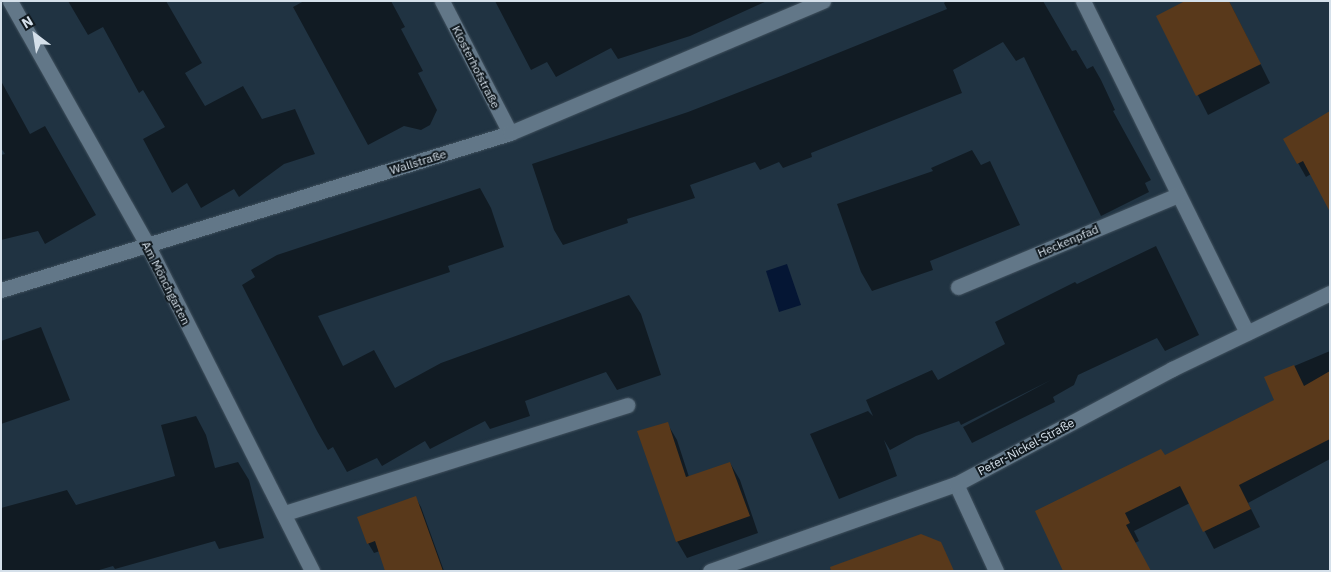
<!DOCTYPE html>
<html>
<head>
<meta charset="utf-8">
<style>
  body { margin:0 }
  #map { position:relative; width:1331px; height:572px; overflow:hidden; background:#203342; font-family:"IBM Plex Sans",sans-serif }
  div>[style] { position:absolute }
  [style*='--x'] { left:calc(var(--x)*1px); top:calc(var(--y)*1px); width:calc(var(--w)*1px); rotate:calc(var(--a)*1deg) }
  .water>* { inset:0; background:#051634 }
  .shadow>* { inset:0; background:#0007 }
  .building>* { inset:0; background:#59391b }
  .roads { filter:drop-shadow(0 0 1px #41515e) drop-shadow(0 0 1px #41515e) }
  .service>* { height:15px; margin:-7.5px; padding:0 7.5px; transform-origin:7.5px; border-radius:7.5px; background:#627788 }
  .minor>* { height:15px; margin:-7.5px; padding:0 7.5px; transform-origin:7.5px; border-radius:7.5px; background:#627788 }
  span { translate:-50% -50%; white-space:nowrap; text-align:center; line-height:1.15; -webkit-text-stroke:4px #111a20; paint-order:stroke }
  .street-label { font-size:12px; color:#d5e0ea }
  .frame { position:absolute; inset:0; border:2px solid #d5e0ea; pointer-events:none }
  .north { position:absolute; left:10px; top:10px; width:50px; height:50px; -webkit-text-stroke:4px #111a20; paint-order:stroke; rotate:329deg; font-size:14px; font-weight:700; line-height:20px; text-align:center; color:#d5e0ea }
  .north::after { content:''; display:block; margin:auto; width:18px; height:22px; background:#d5e0ea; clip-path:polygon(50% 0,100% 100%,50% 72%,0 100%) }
</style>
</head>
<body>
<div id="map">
  <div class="water">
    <i style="clip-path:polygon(787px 264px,801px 305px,779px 312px,766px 271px)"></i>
  </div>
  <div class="shadow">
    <i style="clip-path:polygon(68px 1px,166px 1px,202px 63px,185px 73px,205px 106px,243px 86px,262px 119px,295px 109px,315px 154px,284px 164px,239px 197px,234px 189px,201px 208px,187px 183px,172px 193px,143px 139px,165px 127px,143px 90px,139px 93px,103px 27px,88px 35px)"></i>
    <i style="clip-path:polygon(304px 1px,391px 1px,405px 27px,401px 29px,423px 71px,418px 73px,437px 110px,430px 125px,421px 130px,404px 126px,368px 145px,293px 7px)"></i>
    <i style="clip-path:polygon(495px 1px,767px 1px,690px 36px,618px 59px,611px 48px,556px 77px,547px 62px,531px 70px)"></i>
    <i style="clip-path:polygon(946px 1px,1043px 1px,1072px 51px,1076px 50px,1087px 69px,1093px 66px,1101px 80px,1115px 110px,1113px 111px,1151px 180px,1145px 183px,1149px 192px,1101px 216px,1024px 57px,1016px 61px,1003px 42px,953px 70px,962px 93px,811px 153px,812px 157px,783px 168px,779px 162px,760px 170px,755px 162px,690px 185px,695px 198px,627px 219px,628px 223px,563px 245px,554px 230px,532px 164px,688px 112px,781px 76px,947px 9px,944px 3px)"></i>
    <i style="clip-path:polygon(1188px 1px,1229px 1px,1270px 83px,1208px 115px,1158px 16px)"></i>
    <i style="clip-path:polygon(1px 81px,30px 134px,45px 126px,96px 215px,45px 244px,38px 231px,1px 240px,1px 155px,5px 154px,1px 148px)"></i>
    <i style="clip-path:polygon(1330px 112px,1311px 174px,1306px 177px,1285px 140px)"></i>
    <i style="clip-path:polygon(972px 150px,981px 165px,990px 161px,1020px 225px,930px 261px,933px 270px,872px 291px,861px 272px,837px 204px,933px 171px,931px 168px)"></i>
    <i style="clip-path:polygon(480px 188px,491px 208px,504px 247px,448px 266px,450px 272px,318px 316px,343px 366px,374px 350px,395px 388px,441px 363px,629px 295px,641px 314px,661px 375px,617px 390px,606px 372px,525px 401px,530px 416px,490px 429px,485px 421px,430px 449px,425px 441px,382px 466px,377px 458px,347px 472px,333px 447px,328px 450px,317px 431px,242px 285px,255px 277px,251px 270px,277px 255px)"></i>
    <i style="clip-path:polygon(1156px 246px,1199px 335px,1165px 351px,1157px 338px,1078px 375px,1074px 385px,1053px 397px,1055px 402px,972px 443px,963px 427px,1051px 380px,961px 425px,959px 421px,916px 436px,890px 450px,884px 440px,897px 476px,839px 499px,810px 434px,868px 411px,873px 416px,866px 400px,932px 370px,938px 380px,1005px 344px,995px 322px,1075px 282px,1077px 284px)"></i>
    <i style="clip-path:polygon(41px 327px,70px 400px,1px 424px,1px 341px)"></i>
    <i style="clip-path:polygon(1330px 351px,1330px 459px,1248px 503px,1260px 527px,1214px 549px,1190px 503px,1134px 531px,1139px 541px,1079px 571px,1164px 457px,1276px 401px,1266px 378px)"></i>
    <i style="clip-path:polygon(196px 416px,206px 435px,215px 468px,238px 462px,249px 480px,264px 538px,219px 549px,215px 541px,115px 569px,113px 566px,96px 571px,1px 571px,1px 508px,67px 490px,76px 505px,175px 476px,161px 425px)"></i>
    <i style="clip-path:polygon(667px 423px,677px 440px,689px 477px,730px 463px,740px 480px,758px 533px,687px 558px,677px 541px)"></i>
    <i style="clip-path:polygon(415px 497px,421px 507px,444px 571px,387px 571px,380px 551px,374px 553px,368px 543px)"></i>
  </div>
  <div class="building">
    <i style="clip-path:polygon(1185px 1px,1229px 1px,1261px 64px,1196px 96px,1156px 16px)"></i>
    <i style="clip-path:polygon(1330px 111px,1330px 212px,1303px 161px,1297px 164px,1283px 139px)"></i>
    <i style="clip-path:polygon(1294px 365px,1304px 386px,1330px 371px,1330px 439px,1239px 485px,1251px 509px,1203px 532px,1180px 486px,1125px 513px,1130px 523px,1126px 525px,1151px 571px,1063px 571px,1035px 511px,1161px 449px,1165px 455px,1274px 400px,1264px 377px)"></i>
    <i style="clip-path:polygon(668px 422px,686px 477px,730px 462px,750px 516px,676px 542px,637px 431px)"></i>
    <i style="clip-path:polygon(416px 496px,443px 571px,385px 571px,375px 541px,367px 544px,357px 517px)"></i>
    <i style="clip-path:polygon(921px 534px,941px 542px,954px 571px,831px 571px,830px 567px)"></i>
  </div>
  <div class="roads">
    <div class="service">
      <i style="--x:285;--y:513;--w:359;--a:-17.5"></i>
    </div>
    <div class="minor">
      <i style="--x:10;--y:1;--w:281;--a:60.6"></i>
      <i style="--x:148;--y:246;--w:364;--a:63.2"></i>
      <i style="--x:442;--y:1;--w:148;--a:62.7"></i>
      <i style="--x:1083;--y:1;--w:370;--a:63.7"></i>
      <i style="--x:958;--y:287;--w:238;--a:-22.7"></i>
      <i style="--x:1;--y:290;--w:533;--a:-17.14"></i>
      <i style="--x:510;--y:133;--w:340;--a:-22.9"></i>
      <i style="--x:956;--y:484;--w:96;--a:65.3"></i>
      <i style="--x:710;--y:571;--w:261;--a:-19.5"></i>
      <i style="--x:956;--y:484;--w:245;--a:-28"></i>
      <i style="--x:1172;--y:369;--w:175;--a:-25.7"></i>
    </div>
  </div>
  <div class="street-label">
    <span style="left:476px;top:67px;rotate:63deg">Klosterhofstraße</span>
    <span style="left:418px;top:162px;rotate:-17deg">Wallstraße</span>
    <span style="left:1068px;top:241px;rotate:-23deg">Heckenpfad</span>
    <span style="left:166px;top:283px;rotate:63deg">Am Mönchgarten</span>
    <span style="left:1026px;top:447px;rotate:-28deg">Peter-Nickel-Straße</span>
  </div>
  <div class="frame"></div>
  <div class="north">N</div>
</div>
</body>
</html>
